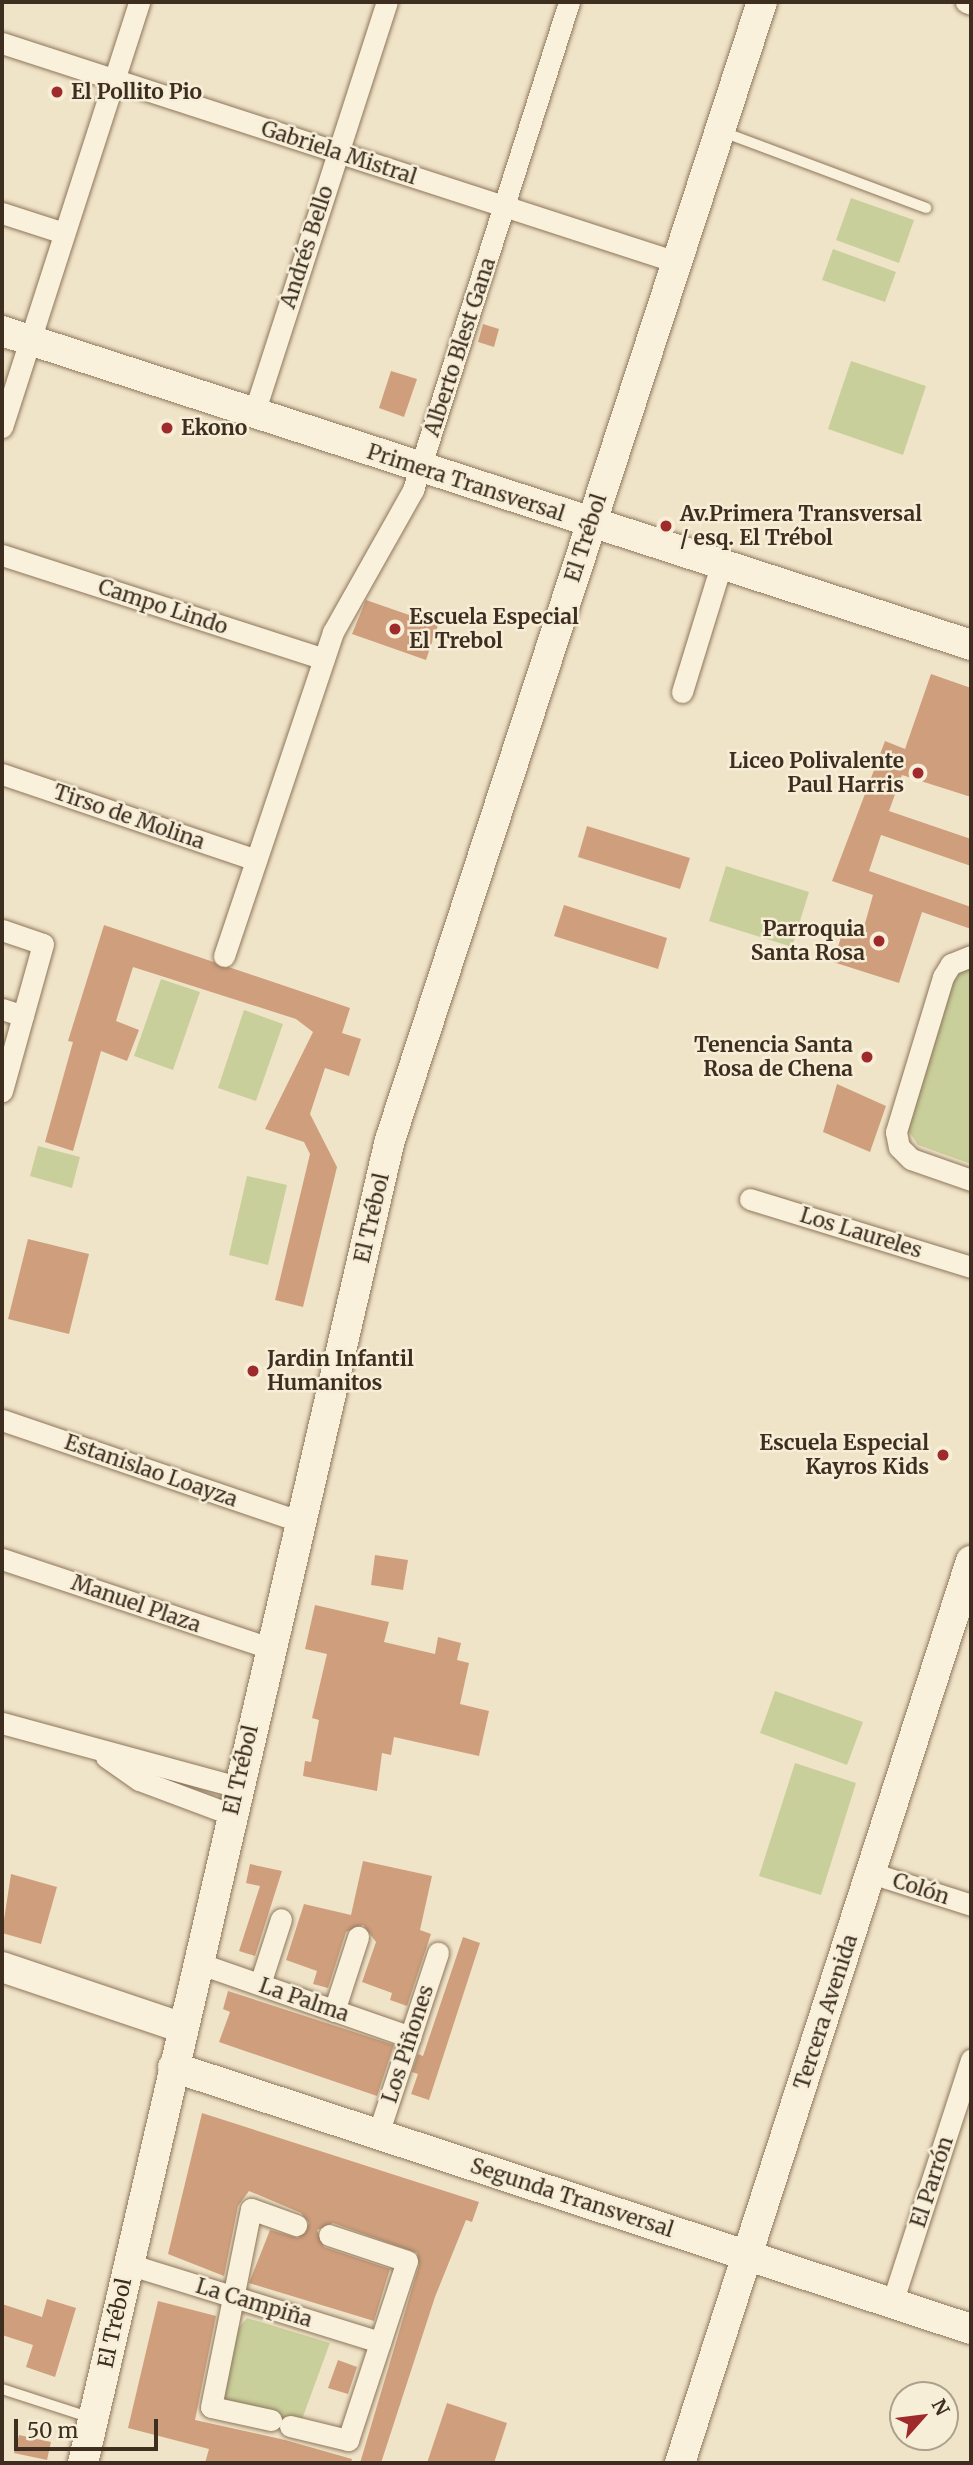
<!DOCTYPE html>
<html>
<head>
<meta charset="utf-8">
<style>
  body { margin:0 }
  #map { position:relative; width:973px; height:2465px; overflow:hidden; background:#f0e4c8; font-family:Merriweather,serif }
  div>[style] { position:absolute }
  [style*='--x'] { left:calc(var(--x)*1px); top:calc(var(--y)*1px); width:calc(var(--w)*1px); rotate:calc(var(--a)*1deg) }
  .green>* { inset:0; background:#c9cf9b }
  .building>* { inset:0; background:#cf9f7d }
  .roads { filter:drop-shadow(0 0 2px #8d765c) drop-shadow(0 0 2px #8d765c) }
  .lane>* { height:10px; margin:-5px; padding:0 5px; transform-origin:5px; border-radius:5px; background:#faf1dc }
  .street>* { height:21px; margin:-10.5px; padding:0 10.5px; transform-origin:10.5px; border-radius:10.5px; background:#faf1dc }
  .secondary>* { height:30px; margin:-15px; padding:0 15px; transform-origin:15px; border-radius:15px; background:#faf1dc }
  .dots>* { width:19px; height:19px; translate:-50% -50%; box-sizing:border-box; border:4px solid #f7eed8; border-radius:50% }
  span { translate:-50% -50%; white-space:nowrap; text-align:center; line-height:1.15; -webkit-text-stroke:5px #f7eed8; paint-order:stroke }
  .poi-label { font-size:21px; color:#3d2e20; font-weight:700 }
  .left { translate:0 -50%; text-align:left }
  .right { translate:-100% -50%; text-align:right }
  .street-label { font-size:21px; color:#3d2e20 }
  .frame { position:absolute; inset:0; border:4px solid #3d2e20; pointer-events:none }
  .north { position:absolute; left:889px; top:2381px; width:70px; height:70px; box-sizing:border-box; background:#f7eed8; border:2px solid #ada18e; border-radius:50%; rotate:62deg; font-size:19px; font-weight:700; line-height:28px; text-align:center; color:#3d2e20 }
  .north::after { content:''; display:block; margin:auto; width:24px; height:32px; background:#9e2a2b; clip-path:polygon(50% 0,100% 100%,50% 72%,0 100%) }
  .scale { position:absolute; left:14px; top:2419px; width:144px; height:32px; box-sizing:border-box; border:4px solid #3d2e20; border-top:0; padding-left:9px; font-size:21px; line-height:24px; white-space:nowrap; color:#3d2e20; -webkit-text-stroke:5px #f7eed8; paint-order:stroke }
</style>
</head>
<body>
<div id="map">
  <div class="green">
    <i style="clip-path:polygon(851px 198px,914px 220px,899px 263px,836px 240px)"></i>
    <i style="clip-path:polygon(833px 249px,896px 272px,885px 302px,822px 280px)"></i>
    <i style="clip-path:polygon(851px 361px,926px 386px,903px 455px,828px 429px)"></i>
    <i style="clip-path:polygon(726px 866px,809px 892px,792px 947px,709px 921px)"></i>
    <i style="clip-path:polygon(971px 967px,971px 1164px,918px 1145px,908px 1130px,953px 978px,961px 968px)"></i>
    <i style="clip-path:polygon(161px 979px,200px 992px,173px 1070px,134px 1056px)"></i>
    <i style="clip-path:polygon(244px 1010px,283px 1024px,256px 1101px,218px 1088px)"></i>
    <i style="clip-path:polygon(38px 1146px,80px 1157px,72px 1188px,30px 1176px)"></i>
    <i style="clip-path:polygon(247px 1176px,287px 1185px,268px 1265px,229px 1255px)"></i>
    <i style="clip-path:polygon(775px 1691px,863px 1722px,847px 1765px,760px 1733px)"></i>
    <i style="clip-path:polygon(795px 1763px,856px 1783px,821px 1895px,759px 1876px)"></i>
    <i style="clip-path:polygon(247px 2318px,330px 2343px,301px 2422px,217px 2403px,236px 2331px)"></i>
  </div>
  <div class="building">
    <i style="clip-path:polygon(483px 324px,499px 329px,494px 347px,478px 342px)"></i>
    <i style="clip-path:polygon(391px 371px,417px 379px,404px 417px,379px 408px)"></i>
    <i style="clip-path:polygon(366px 600px,438px 625px,426px 660px,352px 634px)"></i>
    <i style="clip-path:polygon(931px 674px,971px 688px,971px 797px,902px 775px,889px 811px,971px 839px,971px 866px,881px 835px,869px 871px,971px 907px,971px 929px,922px 912px,899px 983px,833px 962px,844px 928px,862px 934px,873px 895px,832px 881px,885px 741px,905px 749px)"></i>
    <i style="clip-path:polygon(587px 826px,690px 858px,680px 889px,578px 857px)"></i>
    <i style="clip-path:polygon(564px 905px,667px 938px,658px 969px,554px 936px)"></i>
    <i style="clip-path:polygon(104px 925px,350px 1008px,342px 1033px,361px 1039px,349px 1076px,325px 1068px,310px 1114px,337px 1167px,303px 1307px,275px 1300px,310px 1154px,304px 1142px,265px 1129px,313px 1032px,296px 1019px,133px 967px,116px 1021px,139px 1030px,127px 1061px,101px 1051px,73px 1151px,45px 1142px,73px 1042px,68px 1041px)"></i>
    <i style="clip-path:polygon(837px 1084px,886px 1106px,870px 1152px,823px 1132px)"></i>
    <i style="clip-path:polygon(28px 1239px,89px 1254px,69px 1334px,8px 1319px)"></i>
    <i style="clip-path:polygon(375px 1555px,408px 1560px,403px 1590px,371px 1585px)"></i>
    <i style="clip-path:polygon(315px 1605px,389px 1622px,384px 1642px,435px 1654px,438px 1637px,461px 1643px,457px 1660px,469px 1663px,460px 1704px,489px 1711px,479px 1756px,394px 1737px,391px 1755px,382px 1753px,377px 1791px,303px 1776px,305px 1761px,311px 1762px,319px 1720px,312px 1718px,327px 1654px,305px 1649px)"></i>
    <i style="clip-path:polygon(363px 1861px,432px 1876px,420px 1930px,431px 1934px,407px 2006px,390px 2000px,392px 1993px,362px 1982px,376px 1942px,363px 1925px,346px 1932px,328px 1988px,313px 1984px,317px 1971px,286px 1960px,304px 1904px,351px 1915px)"></i>
    <i style="clip-path:polygon(250px 1864px,282px 1871px,255px 1956px,239px 1951px,260px 1886px,246px 1883px)"></i>
    <i style="clip-path:polygon(11px 1874px,57px 1887px,41px 1944px,2px 1933px)"></i>
    <i style="clip-path:polygon(463px 1937px,480px 1943px,429px 2100px,411px 2094px,418px 2074px,412px 2072px,418px 2054px,423px 2056px)"></i>
    <i style="clip-path:polygon(228px 1991px,394px 2045px,377px 2096px,219px 2042px,230px 2012px,223px 2009px)"></i>
    <i style="clip-path:polygon(202px 2113px,479px 2202px,472px 2222px,466px 2220px,435px 2297px,381px 2463px,360px 2463px,419px 2265px,417px 2253px,333px 2223px,317px 2230px,324px 2247px,390px 2269px,374px 2321px,249px 2283px,270px 2230px,298px 2238px,309px 2223px,301px 2213px,249px 2191px,238px 2206px,224px 2276px,168px 2254px)"></i>
    <i style="clip-path:polygon(47px 2299px,76px 2308px,55px 2377px,26px 2367px,33px 2345px,2px 2335px,2px 2304px,42px 2317px)"></i>
    <i style="clip-path:polygon(158px 2301px,216px 2316px,195px 2420px,285px 2440px,352px 2459px,351px 2463px,205px 2463px,209px 2449px,128px 2428px)"></i>
    <i style="clip-path:polygon(338px 2360px,357px 2367px,348px 2394px,328px 2388px)"></i>
    <i style="clip-path:polygon(447px 2403px,507px 2423px,494px 2463px,427px 2463px)"></i>
    <i style="clip-path:polygon(19px 2435px,51px 2442px,47px 2460px,14px 2453px)"></i>
  </div>
  <div class="roads">
    <div class="lane">
      <i style="--x:723;--y:132;--w:217;--a:20.5"></i>
      <i style="--x:2;--y:2389;--w:94;--a:18"></i>
    </div>
    <div class="street">
      <i style="--x:966;--y:2;--w:5;--a:22"></i>
      <i style="--x:2;--y:43;--w:709;--a:18"></i>
      <i style="--x:2;--y:213;--w:65;--a:17.9"></i>
      <i style="--x:254;--y:413;--w:432;--a:-72.1"></i>
      <i style="--x:2;--y:427;--w:447;--a:-72.1"></i>
      <i style="--x:2;--y:555;--w:338;--a:17.9"></i>
      <i style="--x:682;--y:692;--w:133;--a:-72.9"></i>
      <i style="--x:2;--y:774;--w:268;--a:18.7"></i>
      <i style="--x:2;--y:930;--w:43;--a:18.9"></i>
      <i style="--x:43;--y:944;--w:153;--a:105.6"></i>
      <i style="--x:224;--y:956;--w:342;--a:-71.4"></i>
      <i style="--x:333;--y:632;--w:163;--a:-60.6"></i>
      <i style="--x:413;--y:490;--w:512;--a:-72.27"></i>
      <i style="--x:971;--y:956;--w:22;--a:158"></i>
      <i style="--x:951;--y:964;--w:15;--a:122"></i>
      <i style="--x:943;--y:977;--w:162;--a:106.9"></i>
      <i style="--x:896;--y:1132;--w:15;--a:79"></i>
      <i style="--x:899;--y:1147;--w:17;--a:45"></i>
      <i style="--x:911;--y:1159;--w:64;--a:19.3"></i>
      <i style="--x:2;--y:1009;--w:22;--a:18"></i>
      <i style="--x:750;--y:1199;--w:231;--a:17.1"></i>
      <i style="--x:2;--y:1420;--w:316;--a:18.8"></i>
      <i style="--x:2;--y:1559;--w:282;--a:18.4"></i>
      <i style="--x:2;--y:1723;--w:244;--a:15.2"></i>
      <i style="--x:106;--y:1757;--w:40;--a:34.9"></i>
      <i style="--x:139;--y:1780;--w:97;--a:20.5"></i>
      <i style="--x:871;--y:1873;--w:105;--a:17.7"></i>
      <i style="--x:198;--y:1963;--w:225;--a:19.2"></i>
      <i style="--x:260;--y:1984;--w:68;--a:-72.1"></i>
      <i style="--x:334;--y:2011;--w:78;--a:-72"></i>
      <i style="--x:378;--y:2134;--w:191;--a:-71.7"></i>
      <i style="--x:128;--y:2264;--w:264;--a:17.2"></i>
      <i style="--x:892;--y:2303;--w:256;--a:-72"></i>
      <i style="--x:271;--y:2420;--w:61;--a:-167.8"></i>
      <i style="--x:211;--y:2407;--w:202;--a:-78.6"></i>
      <i style="--x:251;--y:2209;--w:48;--a:19.6"></i>
      <i style="--x:290;--y:2426;--w:60;--a:13.6"></i>
      <i style="--x:348;--y:2440;--w:188;--a:-71.8"></i>
      <i style="--x:407;--y:2261;--w:82;--a:-161.6"></i>
    </div>
    <div class="secondary">
      <i style="--x:2;--y:331;--w:1019;--a:17.95"></i>
      <i style="--x:2;--y:1967;--w:191;--a:18.6"></i>
      <i style="--x:173;--y:2067;--w:840;--a:18.18"></i>
      <i style="--x:83;--y:2463;--w:1358;--a:-76.94"></i>
      <i style="--x:390;--y:1140;--w:1197;--a:-71.9"></i>
      <i style="--x:680;--y:2463;--w:948;--a:-72.12"></i>
    </div>
  </div>
  <div class="dots">
    <i style="left:57px;top:92px;background:#9e2a2b"></i>
    <i style="left:167px;top:428px;background:#9e2a2b"></i>
    <i style="left:666px;top:526px;background:#9e2a2b"></i>
    <i style="left:395px;top:629px;background:#9e2a2b"></i>
    <i style="left:918px;top:773px;background:#9e2a2b"></i>
    <i style="left:879px;top:941px;background:#9e2a2b"></i>
    <i style="left:867px;top:1057px;background:#9e2a2b"></i>
    <i style="left:253px;top:1371px;background:#9e2a2b"></i>
    <i style="left:943px;top:1455px;background:#9e2a2b"></i>
  </div>
  <div class="poi-label">
    <span class="left" style="left:71px;top:92px">El Pollito Pio</span>
    <span class="left" style="left:181px;top:428px">Ekono</span>
    <span class="left" style="left:680px;top:526px">Av.Primera Transversal<br>/ esq. El Trébol</span>
    <span class="left" style="left:409px;top:629px">Escuela Especial<br>El Trebol</span>
    <span class="right" style="left:904px;top:773px">Liceo Polivalente<br>Paul Harris</span>
    <span class="right" style="left:865px;top:941px">Parroquia<br>Santa Rosa</span>
    <span class="right" style="left:853px;top:1057px">Tenencia Santa<br>Rosa de Chena</span>
    <span class="left" style="left:267px;top:1371px">Jardin Infantil<br>Humanitos</span>
    <span class="right" style="left:929px;top:1455px">Escuela Especial<br>Kayros Kids</span>
  </div>
  <div class="street-label">
    <span style="left:339px;top:153px;rotate:18deg">Gabriela Mistral</span>
    <span style="left:307px;top:247px;rotate:-72deg">Andrés Bello</span>
    <span style="left:460px;top:347px;rotate:-72deg">Alberto Blest Gana</span>
    <span style="left:466px;top:483px;rotate:18deg">Primera Transversal</span>
    <span style="left:586px;top:538px;rotate:-72deg">El Trébol</span>
    <span style="left:163px;top:607px;rotate:18deg">Campo Lindo</span>
    <span style="left:129px;top:817px;rotate:19deg">Tirso de Molina</span>
    <span style="left:372px;top:1218px;rotate:-77deg">El Trébol</span>
    <span style="left:861px;top:1233px;rotate:17deg">Los Laureles</span>
    <span style="left:151px;top:1471px;rotate:19deg">Estanislao Loayza</span>
    <span style="left:136px;top:1604px;rotate:19deg">Manuel Plaza</span>
    <span style="left:241px;top:1770px;rotate:-77deg">El Trébol</span>
    <span style="left:921px;top:1889px;rotate:18deg">Colón</span>
    <span style="left:304px;top:2000px;rotate:19deg">La Palma</span>
    <span style="left:826px;top:2012px;rotate:-72deg">Tercera Avenida</span>
    <span style="left:408px;top:2044px;rotate:-72deg">Los Piñones</span>
    <span style="left:932px;top:2182px;rotate:-72deg">El Parrón</span>
    <span style="left:572px;top:2198px;rotate:18deg">Segunda Transversal</span>
    <span style="left:254px;top:2303px;rotate:17deg">La Campiña</span>
    <span style="left:115px;top:2323px;rotate:-78deg">El Trébol</span>
  </div>
  <div class="frame"></div>
  <div class="north">N</div>
  <div class="scale">50 m</div>
</div>
</body>
</html>
